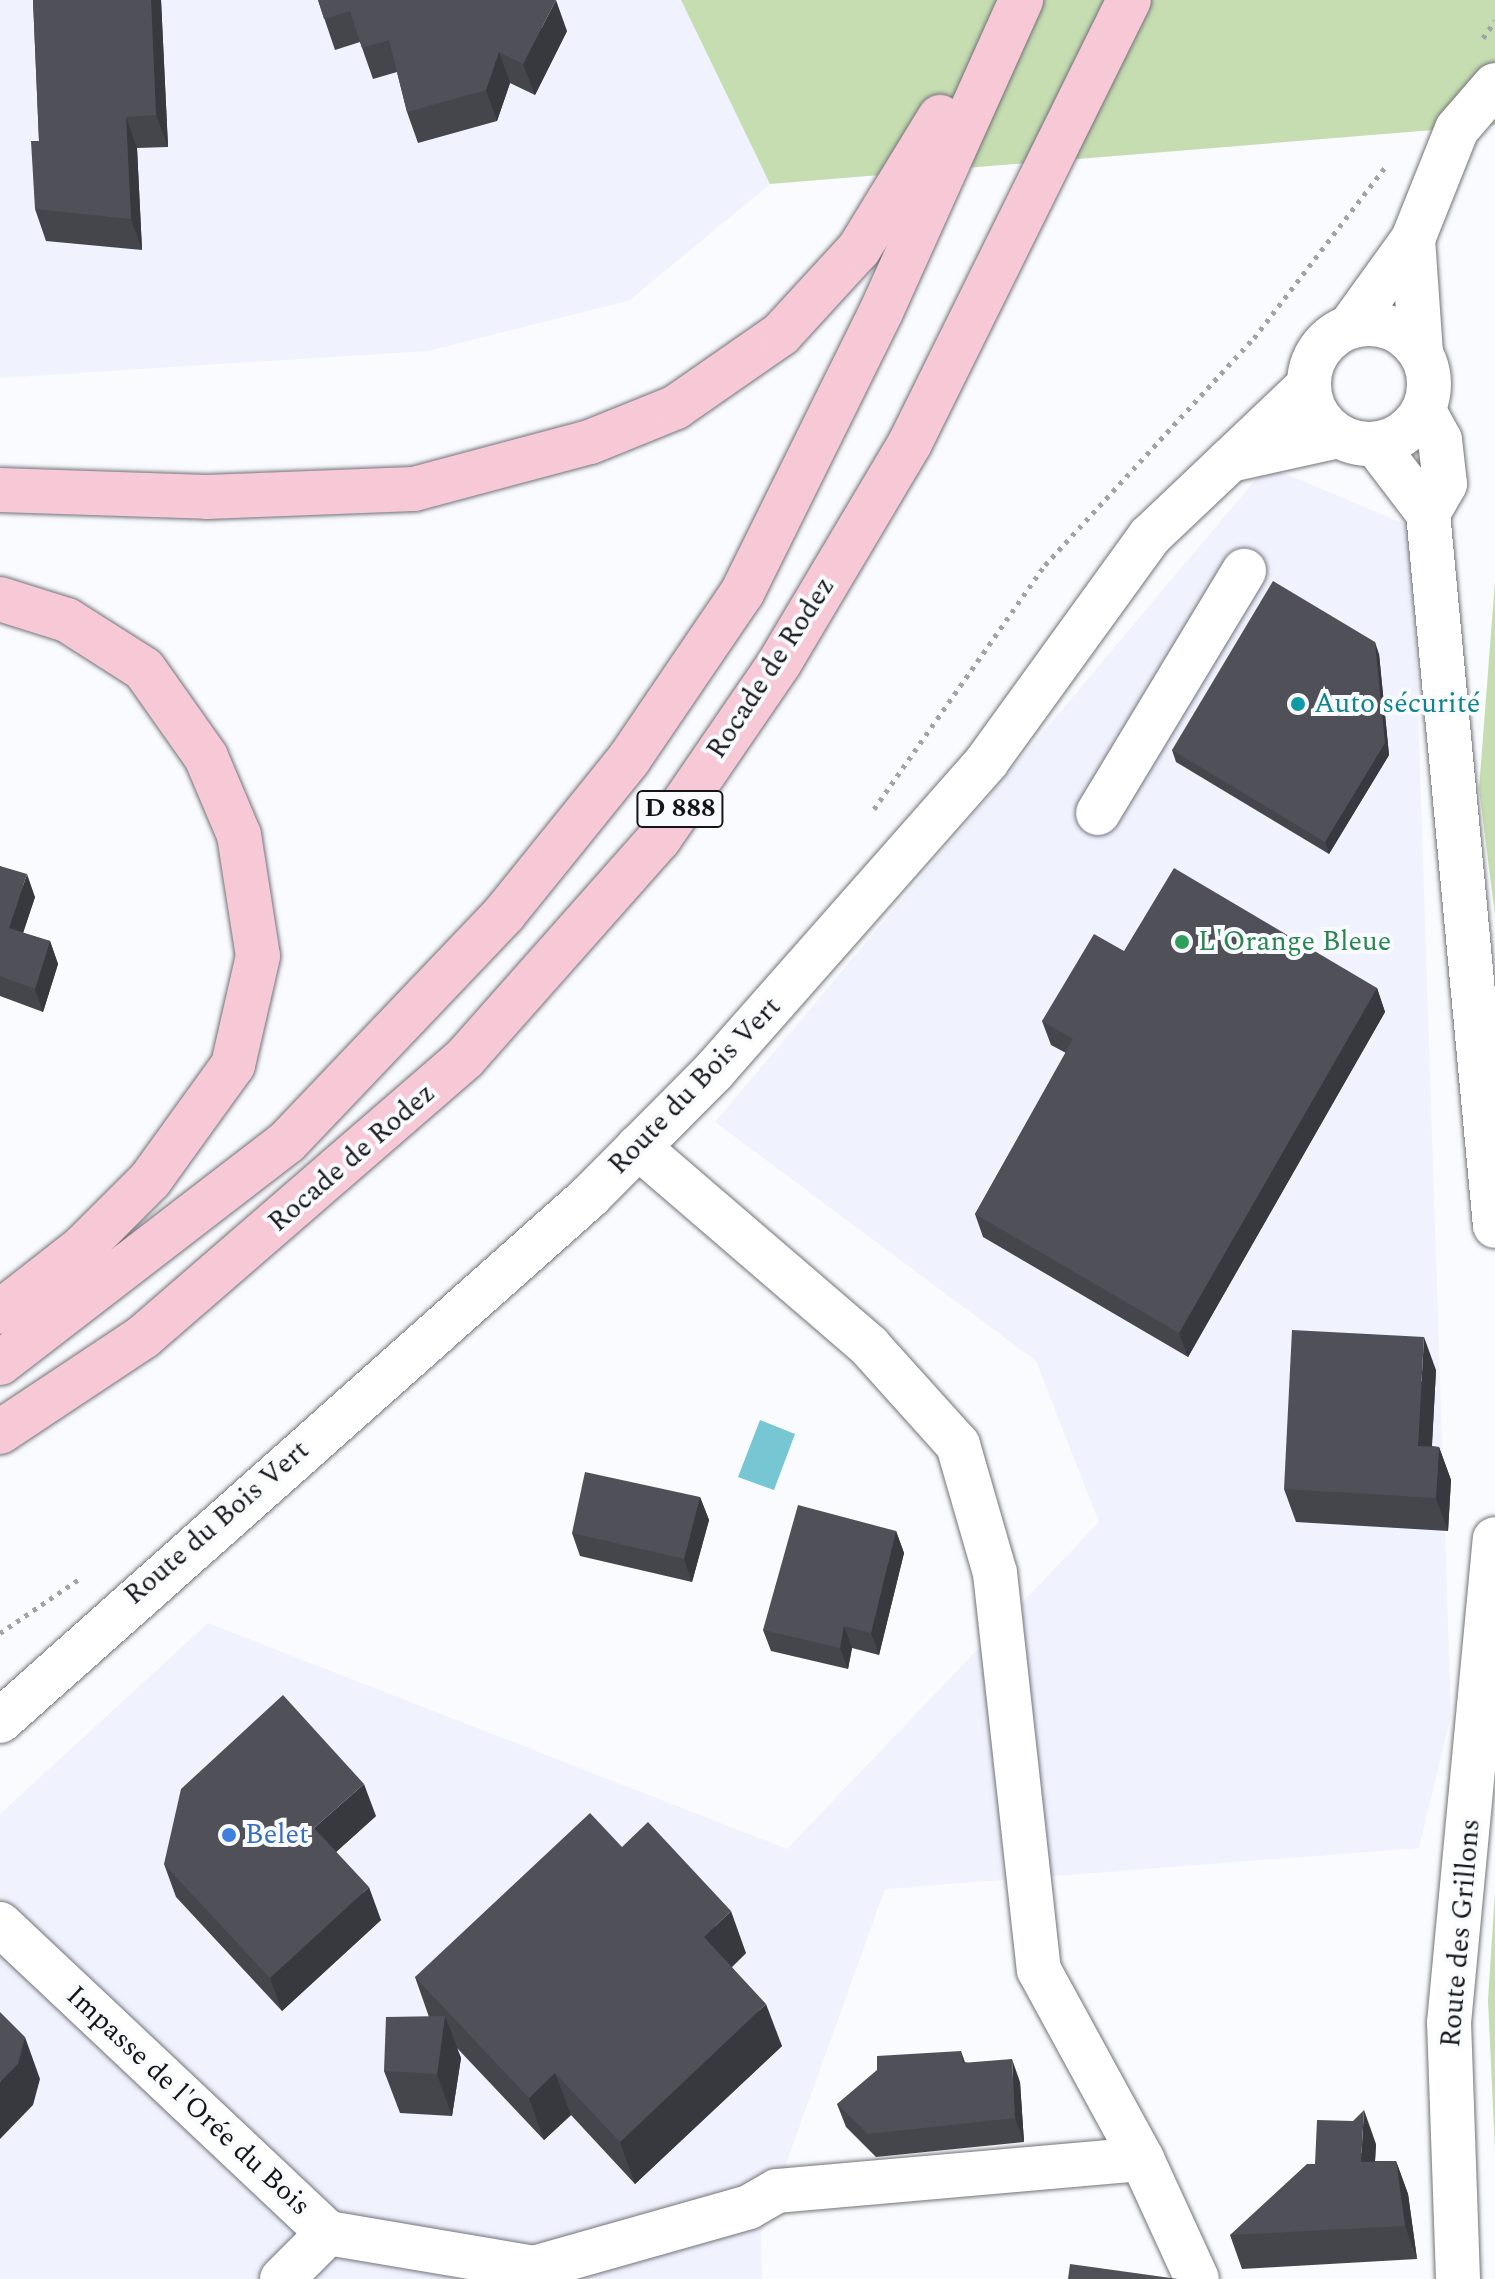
<!DOCTYPE html>
<html>
<head>
<meta charset="utf-8">
<style>
  body { margin:0 }
  #map { position:relative; width:1495px; height:2279px; overflow:hidden; background:#fafbfe; font-family:Spectral,serif }
  div>[style] { position:absolute }
  [style*='--x'] { left:calc(var(--x)*1px); top:calc(var(--y)*1px); width:calc(var(--w)*1px); rotate:calc(var(--a)*1deg) }
  .built>* { inset:0; background:#f0f2fe }
  .green>* { inset:0; background:#c5ddb1 }
  .water>* { inset:0; background:#76c7d3 }
  .path>* { height:5px; margin-top:-2.5px; transform-origin:0; background:repeating-linear-gradient(90deg,#a2a3a6 0 4px,transparent 0 10px) }
  .roads { filter:drop-shadow(0 0 2px #72737a) drop-shadow(0 0 2px #72737a) }
  .minor>* { height:44px; margin:-22px; padding:0 22px; transform-origin:22px; border-radius:22px; background:#fff }
  .minor>.ring { margin:-22px; padding:0; box-sizing:content-box; background:none; border:44px solid #fff; border-radius:50% }
  .highway>* { height:44px; margin:-22px; padding:0 22px; transform-origin:22px; border-radius:22px; background:#f7c9d6 }
  .wall>* { inset:0; background:#45464c }
  .shaded-wall>* { inset:0; background:#38393e }
  .building>* { inset:0; background:#505158 }
  .dots>* { width:22px; height:22px; translate:-50% -50%; box-sizing:border-box; border:4px solid #fafbfe; border-radius:50% }
  span { translate:-50% -50%; white-space:nowrap; text-align:center; line-height:1.15; -webkit-text-stroke:8px #fafbfe; paint-order:stroke }
  .shield-label span { padding:2px 6px; background:#fafbfe; border:2px solid; border-radius:6px; -webkit-text-stroke-width:0 }
  .shield-label { font-size:26px; color:#141518; font-weight:700 }
  .street-label { font-size:28px; color:#141518 }
  .culture-label { font-size:28px; color:#0d838f }
  .left { translate:0 -50%; text-align:left }
  .leisure-label { font-size:28px; color:#27864d }
  .shop-label { font-size:28px; color:#366cbe }
</style>
</head>
<body>
<div id="map">
  <div class="built">
    <i style="clip-path:polygon(0 0,681px 0,770px 184px,630px 300px,428px 351px,0 378px)"></i>
    <i style="clip-path:polygon(1267px 466px,1412px 527px,1451px 1715px,1419px 1848px,885px 1889px,761px 2233px,762px 2279px,0 2279px,0 1814px,208px 1623px,787px 1849px,1099px 1522px,1036px 1361px,715px 1122px)"></i>
  </div>
  <div class="green">
    <i style="clip-path:polygon(681px 0,1495px 0,1495px 125px,770px 184px)"></i>
    <i style="clip-path:polygon(1495px 581px,1495px 915px,1479px 789px)"></i>
    <i style="clip-path:polygon(1495px 1892px,1495px 2150px,1488px 2000px)"></i>
  </div>
  <div class="water">
    <i style="clip-path:polygon(760px 1420px,795px 1434px,774px 1490px,738px 1477px)"></i>
  </div>
  <div class="path">
    <i style="--x:1483;--y:38;--w:21;--a:-55"></i>
    <i style="--x:874;--y:809;--w:298;--a:-55"></i>
    <i style="--x:1045;--y:565;--w:309;--a:-47.4"></i>
    <i style="--x:1254;--y:338;--w:215;--a:-52.5"></i>
    <i style="--x:0;--y:1633;--w:99;--a:-34.3"></i>
  </div>
  <div class="roads">
    <div class="minor">
      <i style="--x:1413;--y:239;--w:114;--a:86"></i>
      <i class="ring" style="left:1309px;top:324px;width:76px;height:76px"></i>
      <i style="--x:1351;--y:325;--w:106;--a:-54.2"></i>
      <i style="--x:1413;--y:239;--w:118;--a:-68.2"></i>
      <i style="--x:1457;--y:129;--w:58;--a:-49.2"></i>
      <i style="--x:1424;--y:411;--w:33;--a:61"></i>
      <i style="--x:1440;--y:440;--w:44;--a:83.5"></i>
      <i style="--x:1445;--y:484;--w:34;--a:120"></i>
      <i style="--x:1376;--y:445;--w:86;--a:52.6"></i>
      <i style="--x:1428;--y:513;--w:716;--a:84.63"></i>
      <i style="--x:1230;--y:460;--w:111;--a:-12.5"></i>
      <i style="--x:1098;--y:813;--w:283;--a:-58.9"></i>
      <i style="--x:638;--y:1147;--w:305;--a:40.7"></i>
      <i style="--x:869;--y:1346;--w:133;--a:48"></i>
      <i style="--x:958;--y:1445;--w:133;--a:73.9"></i>
      <i style="--x:995;--y:1573;--w:399;--a:83.7"></i>
      <i style="--x:1039;--y:1970;--w:215;--a:61.4"></i>
      <i style="--x:1142;--y:2159;--w:132;--a:65.4"></i>
      <i style="--x:0;--y:1721;--w:790;--a:-41.66"></i>
      <i style="--x:590;--y:1196;--w:176;--a:-45.2"></i>
      <i style="--x:714;--y:1071;--w:413;--a:-48.6"></i>
      <i style="--x:987;--y:761;--w:278;--a:-54.1"></i>
      <i style="--x:1150;--y:536;--w:218;--a:-43.5"></i>
      <i style="--x:0;--y:1924;--w:451;--a:43.3"></i>
      <i style="--x:328;--y:2233;--w:65;--a:135"></i>
      <i style="--x:328;--y:2233;--w:209;--a:9.6"></i>
      <i style="--x:534;--y:2268;--w:223;--a:-15.8"></i>
      <i style="--x:749;--y:2207;--w:32;--a:-30"></i>
      <i style="--x:777;--y:2191;--w:366;--a:-5"></i>
      <i style="--x:1458;--y:2279;--w:256;--a:-92"></i>
      <i style="--x:1449;--y:2023;--w:486;--a:-84.6"></i>
    </div>
    <div class="highway">
      <i style="--x:0;--y:490;--w:207;--a:1.9"></i>
      <i style="--x:207;--y:497;--w:207;--a:-2.2"></i>
      <i style="--x:414;--y:489;--w:182;--a:-15"></i>
      <i style="--x:590;--y:442;--w:93;--a:-22.1"></i>
      <i style="--x:676;--y:407;--w:128;--a:-34.8"></i>
      <i style="--x:781;--y:334;--w:115;--a:-47.5"></i>
      <i style="--x:859;--y:249;--w:155;--a:-58.5"></i>
      <i style="--x:0;--y:599;--w:70;--a:17.4"></i>
      <i style="--x:67;--y:620;--w:91;--a:32.5"></i>
      <i style="--x:144;--y:669;--w:108;--a:54.8"></i>
      <i style="--x:206;--y:757;--w:85;--a:67.1"></i>
      <i style="--x:239;--y:835;--w:122;--a:81.1"></i>
      <i style="--x:258;--y:956;--w:112;--a:102.9"></i>
      <i style="--x:233;--y:1065;--w:142;--a:125.8"></i>
      <i style="--x:150;--y:1180;--w:95;--a:135"></i>
      <i style="--x:83;--y:1247;--w:105;--a:141.9"></i>
      <i style="--x:0;--y:1363;--w:362;--a:-37.6"></i>
      <i style="--x:287;--y:1142;--w:315;--a:-46.4"></i>
      <i style="--x:504;--y:914;--w:199;--a:-51.1"></i>
      <i style="--x:629;--y:759;--w:201;--a:-55.8"></i>
      <i style="--x:742;--y:593;--w:313;--a:-63.7"></i>
      <i style="--x:881;--y:312;--w:342;--a:-65.8"></i>
      <i style="--x:0;--y:1432;--w:172;--a:-33.6"></i>
      <i style="--x:143;--y:1337;--w:426;--a:-40.9"></i>
      <i style="--x:465;--y:1058;--w:293;--a:-48.5"></i>
      <i style="--x:659;--y:839;--w:214;--a:-55.6"></i>
      <i style="--x:780;--y:662;--w:255;--a:-59.3"></i>
      <i style="--x:910;--y:443;--w:494;--a:-63.7"></i>
    </div>
  </div>
  <div class="wall">
    <i style="clip-path:polygon(33px 0,161px 0,168px 147px,137px 148px,142px 250px,46px 241px,35px 209px,39px 141px)"></i>
    <i style="clip-path:polygon(318px 0,567px 31px,535px 95px,510px 83px,497px 121px,418px 143px,407px 112px,397px 72px,373px 79px,360px 42px,335px 50px)"></i>
    <i style="clip-path:polygon(1379px 654px,1389px 755px,1329px 854px,1176px 762px,1172px 750px)"></i>
    <i style="clip-path:polygon(0 866px,35px 897px,23px 933px,50px 941px,58px 964px,43px 1012px,0 996px)"></i>
    <i style="clip-path:polygon(1124px 951px,1377px 988px,1385px 1012px,1188px 1357px,983px 1237px,975px 1214px,1066px 1053px,1051px 1045px,1042px 1021px)"></i>
    <i style="clip-path:polygon(1436px 1370px,1432px 1446px,1439px 1447px,1451px 1480px,1448px 1531px,1296px 1522px,1284px 1489px)"></i>
    <i style="clip-path:polygon(700px 1497px,709px 1520px,692px 1582px,580px 1556px,572px 1533px)"></i>
    <i style="clip-path:polygon(896px 1531px,904px 1553px,879px 1655px,852px 1648px,848px 1669px,771px 1651px,763px 1630px)"></i>
    <i style="clip-path:polygon(376px 1816px,336px 1852px,381px 1920px,282px 2011px,176px 1897px,164px 1864px)"></i>
    <i style="clip-path:polygon(622px 1847px,746px 1953px,732px 1967px,782px 2046px,635px 2184px,571px 2115px,544px 2140px,457px 2048px,461px 2058px,452px 2116px,400px 2113px,384px 2071px,429px 2017px,415px 1977px)"></i>
    <i style="clip-path:polygon(961px 2051px,965px 2062px,1020px 2082px,1024px 2142px,876px 2157px,846px 2127px,837px 2104px)"></i>
    <i style="clip-path:polygon(1376px 2144px,1375px 2161px,1396px 2161px,1408px 2194px,1417px 2259px,1242px 2269px,1230px 2235px)"></i>
  </div>
  <div class="shaded-wall">
    <i style="clip-path:polygon(151px 0,161px 0,168px 147px,156px 115px)"></i>
    <i style="clip-path:polygon(556px 0,567px 31px,535px 95px,523px 64px)"></i>
    <i style="clip-path:polygon(499px 52px,510px 83px,497px 121px,486px 90px)"></i>
    <i style="clip-path:polygon(126px 117px,137px 148px,142px 250px,131px 219px)"></i>
    <i style="clip-path:polygon(1375px 642px,1379px 654px,1389px 755px,1329px 854px,1325px 842px)"></i>
    <i style="clip-path:polygon(27px 874px,35px 897px,17px 951px,9px 928px)"></i>
    <i style="clip-path:polygon(50px 941px,58px 964px,43px 1012px,35px 989px)"></i>
    <i style="clip-path:polygon(1377px 988px,1385px 1012px,1188px 1357px,1179px 1333px)"></i>
    <i style="clip-path:polygon(1424px 1337px,1436px 1370px,1430px 1479px,1418px 1446px)"></i>
    <i style="clip-path:polygon(1439px 1447px,1451px 1480px,1448px 1531px,1436px 1498px)"></i>
    <i style="clip-path:polygon(700px 1497px,709px 1520px,692px 1582px,684px 1559px)"></i>
    <i style="clip-path:polygon(896px 1531px,904px 1553px,879px 1655px,871px 1633px)"></i>
    <i style="clip-path:polygon(844px 1626px,852px 1648px,848px 1669px,840px 1648px)"></i>
    <i style="clip-path:polygon(364px 1784px,376px 1816px,326px 1861px,314px 1828px)"></i>
    <i style="clip-path:polygon(369px 1887px,381px 1920px,282px 2011px,270px 1978px)"></i>
    <i style="clip-path:polygon(731px 1911px,746px 1953px,719px 1979px,704px 1937px)"></i>
    <i style="clip-path:polygon(766px 2004px,782px 2046px,635px 2184px,620px 2142px)"></i>
    <i style="clip-path:polygon(445px 2016px,461px 2058px,452px 2116px,437px 2074px)"></i>
    <i style="clip-path:polygon(25px 2037px,40px 2079px,33px 2105px,0 2139px,0 2082px)"></i>
    <i style="clip-path:polygon(1012px 2059px,1020px 2082px,1024px 2142px,1015px 2118px)"></i>
    <i style="clip-path:polygon(555px 2073px,571px 2115px,544px 2140px,529px 2098px)"></i>
    <i style="clip-path:polygon(1364px 2110px,1376px 2144px,1373px 2195px,1361px 2162px)"></i>
    <i style="clip-path:polygon(1396px 2161px,1408px 2194px,1417px 2259px,1405px 2226px)"></i>
  </div>
  <div class="building">
    <i style="clip-path:polygon(33px 0,151px 0,156px 115px,126px 117px,131px 219px,35px 209px,31px 141px,39px 141px)"></i>
    <i style="clip-path:polygon(318px 0,556px 0,523px 64px,499px 52px,486px 90px,407px 112px,389px 40px,362px 48px,350px 11px,324px 19px)"></i>
    <i style="clip-path:polygon(1273px 581px,1375px 642px,1385px 743px,1325px 842px,1172px 750px)"></i>
    <i style="clip-path:polygon(0 866px,27px 874px,9px 928px,50px 941px,35px 989px,0 976px)"></i>
    <i style="clip-path:polygon(1174px 868px,1377px 988px,1179px 1333px,975px 1214px,1073px 1039px,1042px 1021px,1094px 934px,1124px 951px)"></i>
    <i style="clip-path:polygon(1292px 1330px,1424px 1337px,1418px 1446px,1439px 1447px,1436px 1498px,1284px 1489px)"></i>
    <i style="clip-path:polygon(585px 1472px,700px 1497px,684px 1559px,572px 1533px)"></i>
    <i style="clip-path:polygon(798px 1505px,896px 1531px,871px 1633px,844px 1626px,840px 1648px,763px 1630px)"></i>
    <i style="clip-path:polygon(283px 1695px,364px 1784px,314px 1828px,369px 1887px,270px 1978px,164px 1864px,181px 1789px)"></i>
    <i style="clip-path:polygon(590px 1813px,622px 1847px,648px 1822px,731px 1911px,704px 1937px,766px 2004px,620px 2142px,555px 2073px,529px 2098px,415px 1977px)"></i>
    <i style="clip-path:polygon(0 2012px,25px 2037px,18px 2064px,0 2082px)"></i>
    <i style="clip-path:polygon(445px 2016px,437px 2074px,384px 2071px,386px 2017px)"></i>
    <i style="clip-path:polygon(961px 2051px,962px 2063px,1012px 2059px,1015px 2118px,868px 2134px,837px 2104px,877px 2070px,877px 2056px)"></i>
    <i style="clip-path:polygon(1364px 2110px,1361px 2162px,1396px 2161px,1405px 2226px,1230px 2235px,1307px 2164px,1315px 2164px,1317px 2120px,1353px 2121px)"></i>
    <i style="clip-path:polygon(1070px 2264px,1178px 2279px,1068px 2279px)"></i>
  </div>
  <div class="dots">
    <i style="left:1298px;top:704px;background:#0f9aa8"></i>
    <i style="left:1182px;top:942px;background:#2e9e5b"></i>
    <i style="left:229px;top:1835px;background:#3f7fe0"></i>
  </div>
  <div class="shield-label">
    <span style="left:680px;top:809px">D 888</span>
  </div>
  <div class="street-label">
    <span style="left:771px;top:668px;rotate:-57deg">Rocade de Rodez</span>
    <span style="left:695px;top:1086px;rotate:-46deg">Route du Bois Vert</span>
    <span style="left:352px;top:1158px;rotate:-41deg">Rocade de Rodez</span>
    <span style="left:217px;top:1523px;rotate:-41deg">Route du Bois Vert</span>
    <span style="left:1461px;top:1933px;rotate:-85deg">Route des Grillons</span>
    <span style="left:188px;top:2101px;rotate:43deg">Impasse de l'Orée du Bois</span>
  </div>
  <div class="culture-label">
    <span class="left" style="left:1314px;top:704px">Auto sécurité</span>
  </div>
  <div class="leisure-label">
    <span class="left" style="left:1198px;top:942px">L'Orange Bleue</span>
  </div>
  <div class="shop-label">
    <span class="left" style="left:245px;top:1835px">Belet</span>
  </div>
</div>
</body>
</html>
